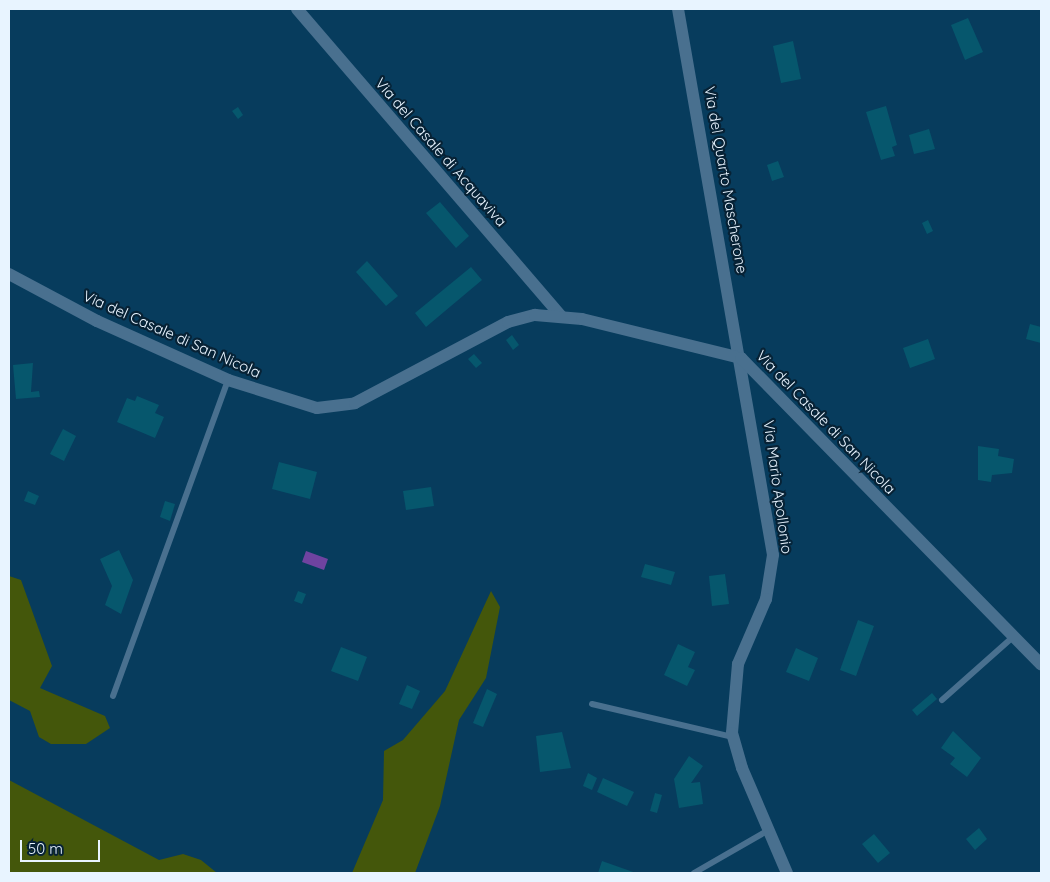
<!DOCTYPE html>
<html>
<head>
<meta charset="utf-8">
<style>
  body { margin:0 }
  #map { position:relative; width:1050px; height:882px; overflow:hidden; background:#073c5d; font-family:Quicksand,sans-serif }
  div>[style] { position:absolute }
  [style*='--x'] { left:calc(var(--x)*1px); top:calc(var(--y)*1px); width:calc(var(--w)*1px); rotate:calc(var(--a)*1deg) }
  .green>* { inset:0; background:#44570b }
  .water>* { inset:0; background:#6f43a0 }
  .building>* { inset:0; background:#06576d }
  .service>* { height:6px; margin:-3px; padding:0 3px; transform-origin:3px; border-radius:3px; background:#49708f }
  .minor>* { height:12px; margin:-6px; padding:0 6px; transform-origin:6px; border-radius:6px; background:#49708f }
  span { translate:-50% -50%; white-space:nowrap; text-align:center; line-height:1.15; -webkit-text-stroke:4.5px #072235; paint-order:stroke }
  .street-label { font-size:15px; color:#e8f4ff }
  .frame { position:absolute; inset:0; border:10px solid #e8f4ff; pointer-events:none }
  .scale { position:absolute; left:20px; top:840px; width:80px; height:22px; box-sizing:border-box; border:2px solid #e8f4ff; border-top:0; padding-left:6px; font-size:15px; line-height:18px; white-space:nowrap; color:#e8f4ff; -webkit-text-stroke:4px #072235; paint-order:stroke }
</style>
</head>
<body>
<div id="map">
  <div class="green">
    <i style="clip-path:polygon(9px 576px,21px 580px,52px 666px,40px 688px,105px 716px,110px 728px,86px 744px,51px 744px,39px 737px,30px 711px,9px 700px)"></i>
    <i style="clip-path:polygon(491px 591px,500px 607px,486px 678px,459px 720px,440px 806px,415px 873px,352px 873px,383px 800px,384px 751px,403px 740px,445px 691px)"></i>
    <i style="clip-path:polygon(9px 780px,159px 860px,183px 854px,201px 860px,217px 873px,9px 873px)"></i>
  </div>
  <div class="water">
    <i style="clip-path:polygon(306px 551px,328px 559px,324px 570px,302px 562px)"></i>
  </div>
  <div class="building">
    <i style="clip-path:polygon(968px 18px,983px 52px,965px 60px,951px 25px)"></i>
    <i style="clip-path:polygon(793px 41px,801px 79px,781px 83px,773px 46px)"></i>
    <i style="clip-path:polygon(886px 106px,897px 145px,892px 147px,895px 156px,881px 160px,866px 112px)"></i>
    <i style="clip-path:polygon(238px 107px,243px 115px,238px 119px,232px 111px)"></i>
    <i style="clip-path:polygon(929px 129px,935px 149px,914px 154px,909px 135px)"></i>
    <i style="clip-path:polygon(778px 161px,784px 177px,772px 181px,767px 165px)"></i>
    <i style="clip-path:polygon(440px 202px,469px 236px,456px 248px,426px 213px)"></i>
    <i style="clip-path:polygon(928px 220px,933px 231px,927px 234px,922px 223px)"></i>
    <i style="clip-path:polygon(367px 261px,398px 296px,386px 306px,356px 272px)"></i>
    <i style="clip-path:polygon(471px 267px,482px 280px,426px 327px,415px 313px)"></i>
    <i style="clip-path:polygon(1030px 324px,1041px 327px,1041px 343px,1026px 339px)"></i>
    <i style="clip-path:polygon(512px 335px,519px 345px,513px 350px,506px 340px)"></i>
    <i style="clip-path:polygon(928px 339px,935px 359px,910px 368px,903px 348px)"></i>
    <i style="clip-path:polygon(474px 354px,482px 363px,476px 368px,468px 359px)"></i>
    <i style="clip-path:polygon(33px 363px,31px 392px,39px 391px,40px 397px,16px 399px,13px 365px)"></i>
    <i style="clip-path:polygon(137px 396px,159px 405px,155px 413px,164px 417px,155px 438px,117px 422px,127px 398px,135px 401px)"></i>
    <i style="clip-path:polygon(63px 429px,76px 436px,64px 461px,50px 454px)"></i>
    <i style="clip-path:polygon(978px 446px,999px 449px,998px 456px,1014px 459px,1012px 473px,992px 475px,991px 482px,978px 480px)"></i>
    <i style="clip-path:polygon(279px 462px,317px 472px,310px 499px,272px 489px)"></i>
    <i style="clip-path:polygon(431px 487px,434px 506px,406px 510px,403px 491px)"></i>
    <i style="clip-path:polygon(28px 491px,39px 496px,35px 505px,24px 501px)"></i>
    <i style="clip-path:polygon(165px 501px,175px 504px,170px 521px,160px 517px)"></i>
    <i style="clip-path:polygon(119px 550px,133px 580px,121px 614px,105px 605px,112px 586px,100px 559px)"></i>
    <i style="clip-path:polygon(645px 564px,675px 572px,671px 585px,641px 577px)"></i>
    <i style="clip-path:polygon(725px 574px,729px 604px,712px 606px,709px 576px)"></i>
    <i style="clip-path:polygon(298px 591px,306px 594px,302px 604px,294px 601px)"></i>
    <i style="clip-path:polygon(858px 620px,874px 626px,856px 676px,840px 670px)"></i>
    <i style="clip-path:polygon(678px 644px,695px 652px,688px 667px,695px 670px,687px 686px,664px 675px)"></i>
    <i style="clip-path:polygon(341px 647px,367px 657px,358px 681px,331px 671px)"></i>
    <i style="clip-path:polygon(796px 648px,818px 658px,809px 681px,786px 672px)"></i>
    <i style="clip-path:polygon(407px 685px,420px 691px,412px 709px,399px 704px)"></i>
    <i style="clip-path:polygon(487px 689px,497px 694px,483px 727px,473px 723px)"></i>
    <i style="clip-path:polygon(932px 693px,937px 699px,917px 716px,912px 710px)"></i>
    <i style="clip-path:polygon(953px 731px,981px 758px,967px 777px,950px 764px,955px 758px,941px 748px)"></i>
    <i style="clip-path:polygon(562px 732px,571px 768px,540px 772px,536px 736px)"></i>
    <i style="clip-path:polygon(689px 756px,703px 766px,691px 783px,700px 782px,703px 804px,679px 808px,674px 779px)"></i>
    <i style="clip-path:polygon(588px 773px,597px 778px,592px 790px,583px 786px)"></i>
    <i style="clip-path:polygon(603px 778px,634px 792px,627px 806px,597px 792px)"></i>
    <i style="clip-path:polygon(655px 793px,662px 795px,657px 813px,650px 811px)"></i>
    <i style="clip-path:polygon(979px 828px,987px 839px,975px 850px,966px 839px)"></i>
    <i style="clip-path:polygon(874px 834px,890px 853px,878px 863px,862px 844px)"></i>
    <i style="clip-path:polygon(602px 861px,636px 873px,598px 873px)"></i>
  </div>
  <div class="service">
    <i style="--x:113;--y:696;--w:336;--a:-70"></i>
    <i style="--x:942;--y:700;--w:96;--a:-41.6"></i>
    <i style="--x:592;--y:704;--w:145;--a:13.2"></i>
    <i style="--x:694;--y:873;--w:84;--a:-29.9"></i>
  </div>
  <div class="minor">
    <i style="--x:297;--y:9;--w:405;--a:49.3"></i>
    <i style="--x:678;--y:9;--w:554;--a:80.13"></i>
    <i style="--x:773;--y:555;--w:45;--a:99"></i>
    <i style="--x:766;--y:599;--w:71;--a:113.3"></i>
    <i style="--x:738;--y:664;--w:69;--a:95"></i>
    <i style="--x:732;--y:733;--w:36;--a:74"></i>
    <i style="--x:742;--y:768;--w:114;--a:66.8"></i>
    <i style="--x:9;--y:274;--w:100;--a:28.1"></i>
    <i style="--x:97;--y:321;--w:144;--a:24.2"></i>
    <i style="--x:228;--y:380;--w:93;--a:17.5"></i>
    <i style="--x:317;--y:408;--w:38;--a:-7"></i>
    <i style="--x:355;--y:403;--w:173;--a:-27.9"></i>
    <i style="--x:508;--y:322;--w:28;--a:-15"></i>
    <i style="--x:535;--y:315;--w:47;--a:4.9"></i>
    <i style="--x:582;--y:319;--w:164;--a:13.8"></i>
    <i style="--x:741;--y:358;--w:429;--a:45.6"></i>
  </div>
  <div class="street-label">
    <span style="left:441px;top:152px;rotate:49deg">Via del Casale di Acquaviva</span>
    <span style="left:726px;top:180px;rotate:80deg">Via del Quarto Mascherone</span>
    <span style="left:172px;top:334px;rotate:24deg">Via del Casale di San Nicola</span>
    <span style="left:826px;top:422px;rotate:46deg">Via del Casale di San Nicola</span>
    <span style="left:778px;top:487px;rotate:82deg">Via Mario Apollonio</span>
  </div>
  <div class="frame"></div>
  <div class="scale">50 m</div>
</div>
</body>
</html>
